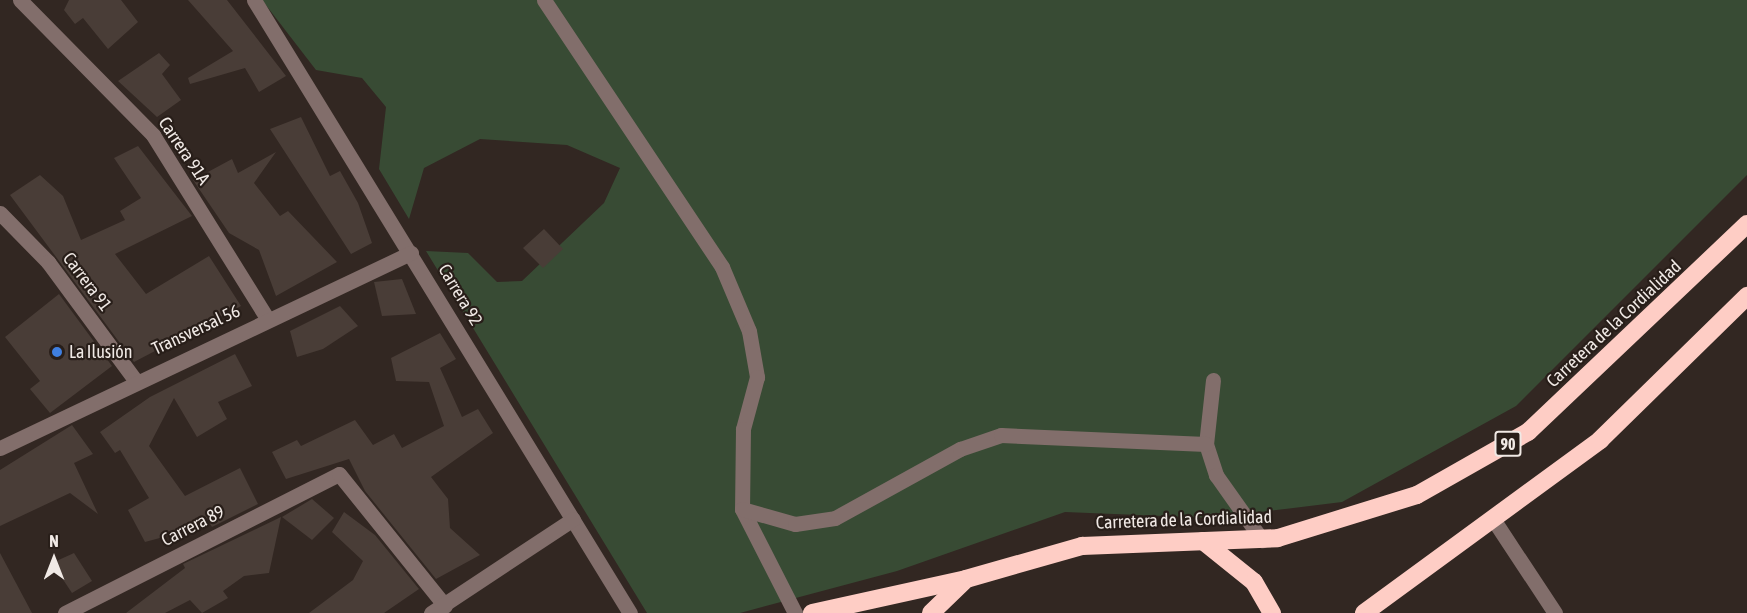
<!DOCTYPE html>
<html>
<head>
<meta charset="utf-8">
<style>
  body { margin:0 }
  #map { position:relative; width:1747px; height:613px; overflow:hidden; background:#322722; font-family:"Asap Condensed",sans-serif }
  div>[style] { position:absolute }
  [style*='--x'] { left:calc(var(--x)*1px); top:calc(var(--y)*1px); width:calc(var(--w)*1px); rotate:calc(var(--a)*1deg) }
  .green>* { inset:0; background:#384b34 }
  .building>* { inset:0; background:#493d37 }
  .minor>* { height:15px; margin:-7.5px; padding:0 7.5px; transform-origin:7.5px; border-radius:7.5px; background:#826e6b }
  .highway>* { height:18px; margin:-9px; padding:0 9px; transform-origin:9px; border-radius:9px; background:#fecdc5 }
  .dots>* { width:16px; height:16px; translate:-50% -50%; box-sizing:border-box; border:3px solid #281e19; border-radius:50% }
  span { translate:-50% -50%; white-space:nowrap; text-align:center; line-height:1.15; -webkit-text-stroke:4.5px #281e19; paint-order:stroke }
  .shield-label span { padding:2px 4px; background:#281e19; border:2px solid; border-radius:4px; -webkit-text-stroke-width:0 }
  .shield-label { font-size:16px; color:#f0e9e5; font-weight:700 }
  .street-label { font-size:18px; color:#f0e9e5 }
  .poi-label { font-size:18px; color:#f0e9e5 }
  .left { translate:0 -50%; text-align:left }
  .north { position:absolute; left:24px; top:529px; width:60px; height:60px; -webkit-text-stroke:4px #281e19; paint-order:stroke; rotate:0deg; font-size:16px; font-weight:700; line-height:24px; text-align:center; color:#f0e9e5 }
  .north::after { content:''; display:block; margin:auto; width:21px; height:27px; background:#f0e9e5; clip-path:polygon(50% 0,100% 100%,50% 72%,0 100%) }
</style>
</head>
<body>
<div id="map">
  <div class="green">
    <i style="clip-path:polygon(262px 0,1747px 0,1747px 175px,1516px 406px,1342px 502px,1212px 518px,1065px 512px,897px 571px,740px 613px,647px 613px,426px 251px,468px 253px,497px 282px,522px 281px,604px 203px,620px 168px,567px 145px,480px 139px,424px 168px,409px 219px,379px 169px,386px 107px,362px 78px,316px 70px)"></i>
  </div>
  <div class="building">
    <i style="clip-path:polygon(69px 0,121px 0,138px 22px,108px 49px,83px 18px,75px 24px,64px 10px)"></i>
    <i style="clip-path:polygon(188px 0,227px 0,286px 76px,259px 92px,245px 68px,190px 84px,188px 78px,233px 51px)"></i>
    <i style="clip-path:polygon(159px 53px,170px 65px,162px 74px,181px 100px,157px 117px,118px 81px)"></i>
    <i style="clip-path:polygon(301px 117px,330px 176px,340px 171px,358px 203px,372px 243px,351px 254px,270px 129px)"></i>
    <i style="clip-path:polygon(138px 146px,192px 216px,115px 254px,146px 294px,209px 256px,241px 306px,134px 362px,10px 195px,40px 175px,63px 196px,81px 240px,125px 220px,120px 211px,141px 198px,114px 158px)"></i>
    <i style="clip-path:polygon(276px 152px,254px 183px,280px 216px,288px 211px,337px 262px,276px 296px,259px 250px,229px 233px,193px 180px,232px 159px,238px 173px)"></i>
    <i style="clip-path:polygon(544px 229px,563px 249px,543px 268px,523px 248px)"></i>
    <i style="clip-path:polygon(402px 279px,416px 314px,382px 316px,374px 282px)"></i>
    <i style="clip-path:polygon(59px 294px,112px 366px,50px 413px,30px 389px,40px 381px,5px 337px)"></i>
    <i style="clip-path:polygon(340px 306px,358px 326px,323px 349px,297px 357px,290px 331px)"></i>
    <i style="clip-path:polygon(440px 333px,456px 359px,440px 368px,462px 417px,478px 409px,493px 433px,431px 477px,448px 499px,450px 528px,480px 555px,436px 579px,365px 491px,349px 459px,286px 479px,272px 452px,297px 440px,301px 446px,355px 420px,373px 445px,394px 434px,402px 448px,444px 426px,429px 382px,396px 381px,391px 358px)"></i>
    <i style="clip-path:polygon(235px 354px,252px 386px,218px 402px,227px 419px,197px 437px,174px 398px,149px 446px,185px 496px,240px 468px,258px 504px,212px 527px,205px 516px,171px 535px,145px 542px,128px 510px,149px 498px,120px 450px,115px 453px,100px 432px,150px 397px)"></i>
    <i style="clip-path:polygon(72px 425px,93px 454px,74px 463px,98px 514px,70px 493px,0 526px,0 470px)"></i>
    <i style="clip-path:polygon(312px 499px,334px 518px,312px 540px,282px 517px)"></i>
    <i style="clip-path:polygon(344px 512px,375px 535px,419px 589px,384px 613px,309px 613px,353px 580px,363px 561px,332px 532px)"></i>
    <i style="clip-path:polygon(281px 517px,269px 573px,244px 576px,223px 591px,228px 598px,202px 613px,190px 600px,165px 613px,126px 613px,185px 568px,183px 564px)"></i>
    <i style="clip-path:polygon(0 553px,32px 613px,0 613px)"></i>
    <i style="clip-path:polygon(74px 553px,92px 581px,72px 593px,52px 563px)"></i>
  </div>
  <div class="minor">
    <i style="--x:20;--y:0;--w:190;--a:45.4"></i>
    <i style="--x:153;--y:135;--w:216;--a:58.1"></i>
    <i style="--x:254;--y:0;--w:719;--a:58.48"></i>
    <i style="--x:544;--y:0;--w:321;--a:56.3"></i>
    <i style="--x:722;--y:267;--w:69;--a:67.1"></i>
    <i style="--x:749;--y:331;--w:47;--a:80.1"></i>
    <i style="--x:757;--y:377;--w:54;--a:105.1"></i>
    <i style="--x:743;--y:429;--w:80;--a:90.7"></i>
    <i style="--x:742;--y:509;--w:117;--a:63"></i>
    <i style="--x:0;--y:213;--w:69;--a:45.6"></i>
    <i style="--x:48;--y:262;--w:147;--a:53.6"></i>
    <i style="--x:1213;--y:380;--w:64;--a:96.2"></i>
    <i style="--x:1206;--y:444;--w:33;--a:72"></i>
    <i style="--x:1216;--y:475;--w:80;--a:54.7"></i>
    <i style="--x:0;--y:448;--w:455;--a:-25.4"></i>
    <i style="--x:742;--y:509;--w:55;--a:15.8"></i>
    <i style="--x:795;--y:524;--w:40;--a:-8.5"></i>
    <i style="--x:835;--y:518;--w:143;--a:-28.9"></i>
    <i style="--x:960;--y:449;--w:43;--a:-18.9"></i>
    <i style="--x:1001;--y:435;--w:205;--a:2.5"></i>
    <i style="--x:1495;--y:522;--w:109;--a:56.6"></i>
    <i style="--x:65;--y:613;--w:307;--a:-26.9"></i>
    <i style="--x:339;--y:474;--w:169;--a:51.2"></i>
    <i style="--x:431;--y:613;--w:170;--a:-33.5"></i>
  </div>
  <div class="highway">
    <i style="--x:1203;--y:541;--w:65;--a:38.8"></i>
    <i style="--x:1254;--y:582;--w:36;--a:60"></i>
    <i style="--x:812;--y:613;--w:158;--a:-12.4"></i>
    <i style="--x:966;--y:579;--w:121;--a:-15.9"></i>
    <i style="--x:1082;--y:546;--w:196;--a:-2.3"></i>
    <i style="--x:1278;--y:538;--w:145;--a:-17.2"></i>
    <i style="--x:1417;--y:495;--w:128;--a:-29.6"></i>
    <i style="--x:1528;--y:432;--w:302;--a:-43.5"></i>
    <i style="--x:931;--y:613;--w:45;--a:-44.1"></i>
    <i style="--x:1364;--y:613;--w:293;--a:-36.2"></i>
    <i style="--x:1600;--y:440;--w:206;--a:-44.4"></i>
  </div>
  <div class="dots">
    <i style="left:57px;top:352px;background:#3f7fe0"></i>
  </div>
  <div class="shield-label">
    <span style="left:1508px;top:444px">90</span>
  </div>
  <div class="street-label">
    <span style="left:184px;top:151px;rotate:56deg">Carrera 91A</span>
    <span style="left:87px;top:282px;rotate:53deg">Carrera 91</span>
    <span style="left:460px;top:295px;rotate:59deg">Carrera 92</span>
    <span style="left:1614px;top:324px;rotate:-43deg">Carretera de la Cordialidad</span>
    <span style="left:196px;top:330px;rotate:-25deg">Transversal 56</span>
    <span style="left:1184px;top:520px;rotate:-2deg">Carretera de la Cordialidad</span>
    <span style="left:193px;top:526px;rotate:-27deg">Carrera 89</span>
  </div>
  <div class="poi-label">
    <span class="left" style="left:69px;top:352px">La Ilusión</span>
  </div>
  <div class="north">N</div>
</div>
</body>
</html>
